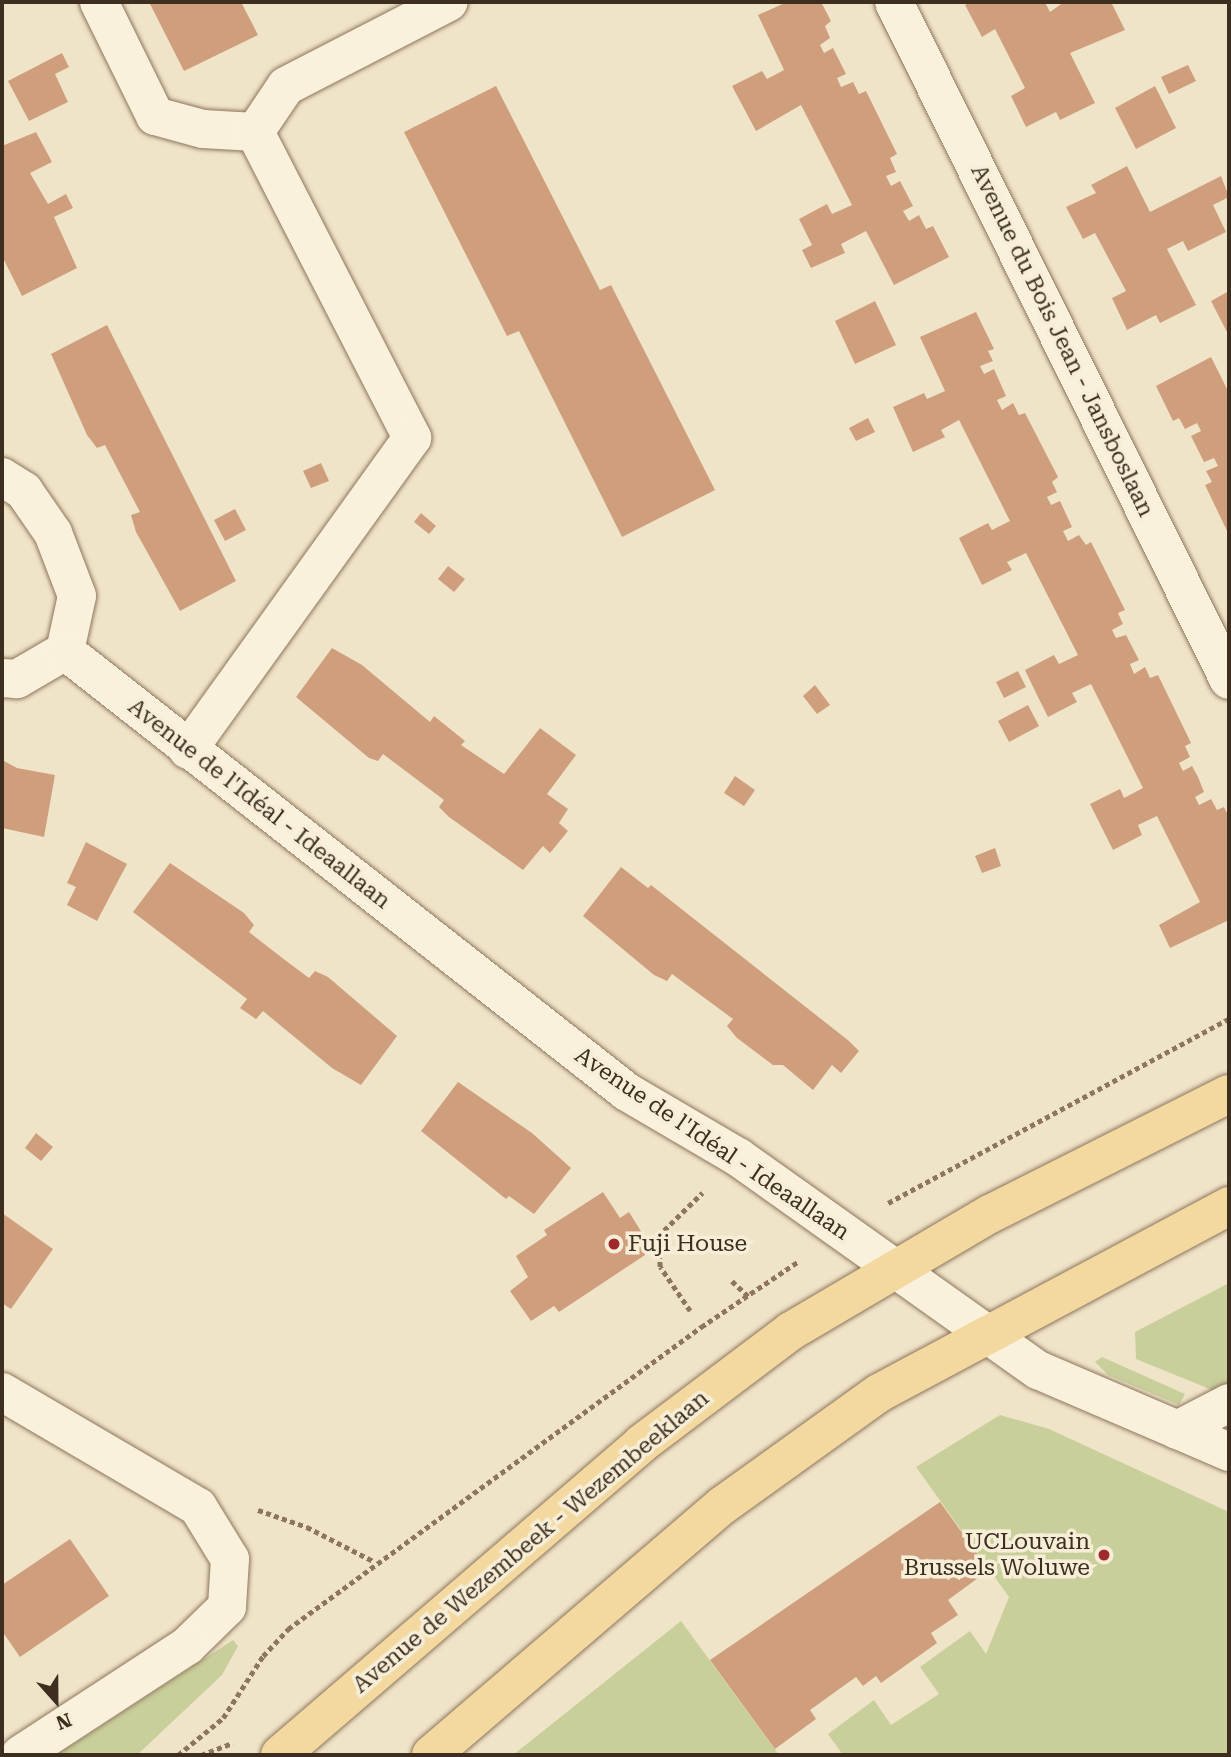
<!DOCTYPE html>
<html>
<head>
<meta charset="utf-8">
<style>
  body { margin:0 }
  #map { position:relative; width:1231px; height:1757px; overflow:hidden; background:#f0e4c8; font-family:"Roboto Serif",serif }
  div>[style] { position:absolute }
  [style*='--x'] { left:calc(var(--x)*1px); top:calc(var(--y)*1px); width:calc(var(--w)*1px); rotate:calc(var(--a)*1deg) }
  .green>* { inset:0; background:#c9cf9b }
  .building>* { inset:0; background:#cf9f7d }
  .path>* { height:4.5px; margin-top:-2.25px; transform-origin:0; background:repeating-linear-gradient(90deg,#8d765c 0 5px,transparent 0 8.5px) }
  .roads { filter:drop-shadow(0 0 2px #8d765c) drop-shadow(0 0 2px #8d765c) }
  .minor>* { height:38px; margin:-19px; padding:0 19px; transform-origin:19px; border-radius:19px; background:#faf1dc }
  .major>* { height:38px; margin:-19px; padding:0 19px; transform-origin:19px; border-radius:19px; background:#f3d9a0 }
  .dots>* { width:19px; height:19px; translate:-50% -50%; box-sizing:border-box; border:4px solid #f7eed8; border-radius:50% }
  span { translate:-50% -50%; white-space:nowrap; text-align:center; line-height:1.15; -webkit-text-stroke:7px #f7eed8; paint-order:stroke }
  .street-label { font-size:23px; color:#3d2e20 }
  .poi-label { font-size:23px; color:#3d2e20 }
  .left { translate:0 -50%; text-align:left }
  .right { translate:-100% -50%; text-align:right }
  .frame { position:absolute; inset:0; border:4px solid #3d2e20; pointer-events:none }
  .north { position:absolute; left:21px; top:1666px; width:70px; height:70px; -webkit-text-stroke:5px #f7eed8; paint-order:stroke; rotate:159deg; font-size:19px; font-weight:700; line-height:28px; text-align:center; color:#3d2e20 }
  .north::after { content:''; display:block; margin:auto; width:24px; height:32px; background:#3d2e20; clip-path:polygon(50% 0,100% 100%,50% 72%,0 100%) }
</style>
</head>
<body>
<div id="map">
  <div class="green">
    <i style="clip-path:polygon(1229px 1283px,1229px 1386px,1217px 1392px,1136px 1359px,1135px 1332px)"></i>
    <i style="clip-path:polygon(1102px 1357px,1185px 1394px,1179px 1405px,1108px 1375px,1095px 1362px)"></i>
    <i style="clip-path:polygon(1000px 1415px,1049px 1429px,1229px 1512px,1229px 1755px,843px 1755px,828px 1734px,874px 1700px,891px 1725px,939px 1694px,920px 1667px,970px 1631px,986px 1654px,1009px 1597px,916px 1467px)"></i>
    <i style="clip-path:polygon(681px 1621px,779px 1755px,513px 1755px)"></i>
    <i style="clip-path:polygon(233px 1640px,238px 1646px,222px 1675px,137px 1755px,57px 1755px)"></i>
  </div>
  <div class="building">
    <i style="clip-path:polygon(149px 2px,241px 2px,258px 35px,184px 71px)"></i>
    <i style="clip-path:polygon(787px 2px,821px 2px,831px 21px,825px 26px,830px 38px,820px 45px,824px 53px,833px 48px,846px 74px,837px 78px,841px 87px,853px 82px,859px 94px,866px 91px,897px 154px,890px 158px,896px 172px,886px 176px,891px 186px,900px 181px,913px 206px,903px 211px,909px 221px,919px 215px,926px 229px,933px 226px,949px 257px,894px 285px,866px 231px,841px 244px,845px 253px,811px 268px,802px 250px,812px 245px,799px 219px,827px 204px,832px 214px,852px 205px,801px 105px,756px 131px,732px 86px,762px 71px,767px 79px,784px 70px,758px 15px)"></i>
    <i style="clip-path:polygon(971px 2px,1045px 2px,1050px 12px,1064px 2px,1111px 2px,1125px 30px,1070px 53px,1095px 103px,1060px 120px,1056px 112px,1026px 127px,1011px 96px,1025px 88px,995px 29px,982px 37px,965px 5px)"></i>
    <i style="clip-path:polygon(62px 53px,69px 67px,55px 74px,68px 102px,29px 121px,8px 81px)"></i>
    <i style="clip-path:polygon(1188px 65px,1196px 81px,1169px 94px,1161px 77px)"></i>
    <i style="clip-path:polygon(496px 86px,600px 290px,611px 285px,715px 490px,622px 537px,519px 331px,507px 336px,404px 132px)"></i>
    <i style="clip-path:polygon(1155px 86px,1176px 128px,1136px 149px,1115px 108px)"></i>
    <i style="clip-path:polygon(36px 132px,52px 162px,30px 173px,48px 204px,66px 194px,73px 208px,54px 217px,77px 268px,22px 296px,2px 256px,2px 146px)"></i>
    <i style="clip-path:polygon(1127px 166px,1150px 212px,1221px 176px,1229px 197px,1213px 205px,1226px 232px,1188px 251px,1183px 241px,1167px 249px,1196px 305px,1160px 323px,1156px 315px,1127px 330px,1112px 298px,1126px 291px,1095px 233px,1083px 239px,1066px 207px,1096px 193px,1091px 185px)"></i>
    <i style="clip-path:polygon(1229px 291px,1229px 336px,1211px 301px)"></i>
    <i style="clip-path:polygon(875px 301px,896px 345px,855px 364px,835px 321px)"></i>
    <i style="clip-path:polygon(976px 312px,994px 349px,988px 351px,993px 361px,980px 366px,984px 374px,994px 369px,1006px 396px,997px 400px,1002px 410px,1013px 403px,1019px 415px,1025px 413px,1058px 477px,1052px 482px,1057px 492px,1047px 497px,1051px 505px,1060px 501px,1072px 527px,1063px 531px,1068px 541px,1079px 535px,1086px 545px,1091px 542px,1125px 610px,1118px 613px,1123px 624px,1112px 630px,1116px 638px,1126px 635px,1139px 660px,1130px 664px,1134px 674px,1145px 667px,1150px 678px,1158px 675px,1191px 743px,1185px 746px,1190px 757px,1179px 763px,1183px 771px,1192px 766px,1198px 777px,1204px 792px,1195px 797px,1199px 805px,1211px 799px,1217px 810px,1224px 807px,1229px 817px,1229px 920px,1170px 948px,1159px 925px,1200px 902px,1157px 816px,1138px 825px,1142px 835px,1113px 850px,1090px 804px,1120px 789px,1124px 798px,1143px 788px,1091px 684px,1072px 693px,1077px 702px,1048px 717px,1036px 693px,1025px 670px,1054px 655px,1059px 664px,1078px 655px,1026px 553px,1007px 562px,1012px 570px,982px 585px,959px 538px,988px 523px,992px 530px,1010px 521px,959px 420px,941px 430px,945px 437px,913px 452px,893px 407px,924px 393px,927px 399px,945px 391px,920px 337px)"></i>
    <i style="clip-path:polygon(107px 325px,236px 581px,180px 611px,136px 532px,131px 515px,140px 512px,105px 445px,97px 448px,87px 435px,51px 354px)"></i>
    <i style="clip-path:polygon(1211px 357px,1229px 393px,1229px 535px,1205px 485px,1212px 482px,1206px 471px,1218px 466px,1214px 458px,1204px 462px,1191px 436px,1201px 431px,1197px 423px,1185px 429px,1179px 418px,1173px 421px,1156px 386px)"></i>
    <i style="clip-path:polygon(868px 418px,875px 432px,856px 441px,849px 428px)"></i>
    <i style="clip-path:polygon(321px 463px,329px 481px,311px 488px,303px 471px)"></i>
    <i style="clip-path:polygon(235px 509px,246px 530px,225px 541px,214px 520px)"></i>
    <i style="clip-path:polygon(421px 513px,436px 526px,429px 534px,414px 522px)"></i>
    <i style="clip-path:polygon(448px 566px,465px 579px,454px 592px,438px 579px)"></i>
    <i style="clip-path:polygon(332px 648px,362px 665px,430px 722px,434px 716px,465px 741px,461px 745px,504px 774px,540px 728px,576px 755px,547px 794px,568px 809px,559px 823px,568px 831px,550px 853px,543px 846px,523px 870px,449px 817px,439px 807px,444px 800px,383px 754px,378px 761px,369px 758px,296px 697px)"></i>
    <i style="clip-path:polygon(1018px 671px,1026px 687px,1004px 698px,996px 682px)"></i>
    <i style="clip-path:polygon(815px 685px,830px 705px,817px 714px,803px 696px)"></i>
    <i style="clip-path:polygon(1028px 705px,1039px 726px,1009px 742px,998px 721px)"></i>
    <i style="clip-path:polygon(2px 760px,17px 768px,55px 775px,44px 837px,2px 828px)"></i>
    <i style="clip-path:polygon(735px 776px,755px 790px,744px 806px,724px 793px)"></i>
    <i style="clip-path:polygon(86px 842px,127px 864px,97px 921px,67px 905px,76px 887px,67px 883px)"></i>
    <i style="clip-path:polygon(995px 848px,1001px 866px,982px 873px,975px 856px)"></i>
    <i style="clip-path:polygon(170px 863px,244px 913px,254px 925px,249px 932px,281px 957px,309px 978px,315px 971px,328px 977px,397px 1036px,361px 1085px,332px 1068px,263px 1011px,256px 1019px,240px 1008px,247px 999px,133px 912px)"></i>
    <i style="clip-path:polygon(621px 867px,648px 888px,651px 885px,849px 1041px,859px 1051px,841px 1073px,832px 1065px,813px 1090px,783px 1065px,773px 1065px,737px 1038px,727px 1026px,733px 1019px,672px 974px,667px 981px,654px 975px,583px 916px)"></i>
    <i style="clip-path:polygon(458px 1082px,532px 1133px,571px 1168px,534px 1214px,509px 1196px,506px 1199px,421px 1131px)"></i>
    <i style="clip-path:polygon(36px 1133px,53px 1147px,41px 1161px,25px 1148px)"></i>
    <i style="clip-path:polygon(603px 1192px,620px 1218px,629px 1212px,647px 1241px,645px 1255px,559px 1312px,554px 1306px,531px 1321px,510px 1291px,528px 1277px,516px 1256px,547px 1235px,544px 1230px)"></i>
    <i style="clip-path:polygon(2px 1213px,53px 1249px,11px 1309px,2px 1303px)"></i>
    <i style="clip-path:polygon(940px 1502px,989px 1570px,948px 1600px,958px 1615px,931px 1633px,937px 1643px,881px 1683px,876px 1676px,863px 1686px,856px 1677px,810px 1710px,816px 1719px,775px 1749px,710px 1660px)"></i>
    <i style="clip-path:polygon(70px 1539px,109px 1596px,20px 1657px,2px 1631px,2px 1585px)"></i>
  </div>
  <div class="path">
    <i style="--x:888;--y:1203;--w:387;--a:-28.4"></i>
    <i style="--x:732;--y:1281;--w:23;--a:43"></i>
    <i style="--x:690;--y:1311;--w:53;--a:-124.3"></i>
    <i style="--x:660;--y:1267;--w:31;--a:-94"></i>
    <i style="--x:658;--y:1236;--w:62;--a:-44.3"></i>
    <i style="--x:258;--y:1510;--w:52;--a:19.1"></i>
    <i style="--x:307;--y:1527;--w:76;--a:27.2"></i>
    <i style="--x:178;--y:1755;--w:58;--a:-39.4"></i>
    <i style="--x:223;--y:1718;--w:74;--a:-57.2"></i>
    <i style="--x:263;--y:1656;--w:37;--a:-47"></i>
    <i style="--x:288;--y:1629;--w:512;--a:-36.18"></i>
    <i style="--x:701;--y:1327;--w:118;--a:-34"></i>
    <i style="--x:201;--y:1755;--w:34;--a:-21"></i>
  </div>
  <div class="roads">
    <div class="minor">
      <i style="--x:99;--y:2;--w:127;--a:63.8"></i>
      <i style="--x:155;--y:116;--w:50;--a:15.2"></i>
      <i style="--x:203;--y:129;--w:52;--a:3.3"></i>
      <i style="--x:255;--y:132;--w:344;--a:62.8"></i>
      <i style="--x:412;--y:438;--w:384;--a:125.7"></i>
      <i style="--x:894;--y:2;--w:756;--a:63.71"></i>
      <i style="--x:255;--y:132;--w:55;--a:-56"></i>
      <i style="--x:286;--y:86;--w:183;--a:-27.3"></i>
      <i style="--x:2;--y:477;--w:26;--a:32"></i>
      <i style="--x:24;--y:491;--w:51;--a:55.4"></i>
      <i style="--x:53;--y:533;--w:67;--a:69.1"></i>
      <i style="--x:77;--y:596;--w:56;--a:102.3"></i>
      <i style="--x:65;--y:651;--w:56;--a:149.7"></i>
      <i style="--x:17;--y:679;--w:15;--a:-176"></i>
      <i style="--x:65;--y:651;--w:714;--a:38.12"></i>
      <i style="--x:627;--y:1092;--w:129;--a:30.4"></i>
      <i style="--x:738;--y:1157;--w:368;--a:35.4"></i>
      <i style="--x:1038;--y:1370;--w:208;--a:23.2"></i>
      <i style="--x:2;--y:1392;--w:227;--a:30.4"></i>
      <i style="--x:198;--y:1507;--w:61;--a:58.4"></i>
      <i style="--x:230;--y:1559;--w:48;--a:93.6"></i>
      <i style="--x:227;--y:1607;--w:56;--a:135.7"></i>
      <i style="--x:187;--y:1646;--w:199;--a:146.9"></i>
      <i style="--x:1177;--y:1430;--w:59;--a:-27.4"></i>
    </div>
    <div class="major">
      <i style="--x:280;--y:1755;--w:476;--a:-40.7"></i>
      <i style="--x:641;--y:1444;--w:188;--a:-37"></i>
      <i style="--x:791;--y:1331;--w:231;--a:-30.5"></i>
      <i style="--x:990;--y:1214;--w:267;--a:-26.7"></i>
      <i style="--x:431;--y:1755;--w:384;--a:-40.6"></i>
      <i style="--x:723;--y:1505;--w:192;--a:-35.7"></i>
      <i style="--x:879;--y:1393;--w:397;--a:-28.1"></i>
    </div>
  </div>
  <div class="dots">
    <i style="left:614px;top:1244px;background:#9e2a2b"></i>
    <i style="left:1104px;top:1555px;background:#9e2a2b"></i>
  </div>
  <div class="street-label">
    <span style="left:1062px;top:341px;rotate:64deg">Avenue du Bois Jean - Jansboslaan</span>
    <span style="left:259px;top:804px;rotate:38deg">Avenue de l'Idéal - Ideaallaan</span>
    <span style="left:712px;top:1144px;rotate:34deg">Avenue de l'Idéal - Ideaallaan</span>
    <span style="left:531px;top:1542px;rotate:-40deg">Avenue de Wezembeek - Wezembeeklaan</span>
  </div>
  <div class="poi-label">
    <span class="left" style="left:628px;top:1244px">Fuji House</span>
    <span class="right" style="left:1090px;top:1555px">UCLouvain<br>Brussels Woluwe</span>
  </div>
  <div class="frame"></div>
  <div class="north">N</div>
</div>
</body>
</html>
